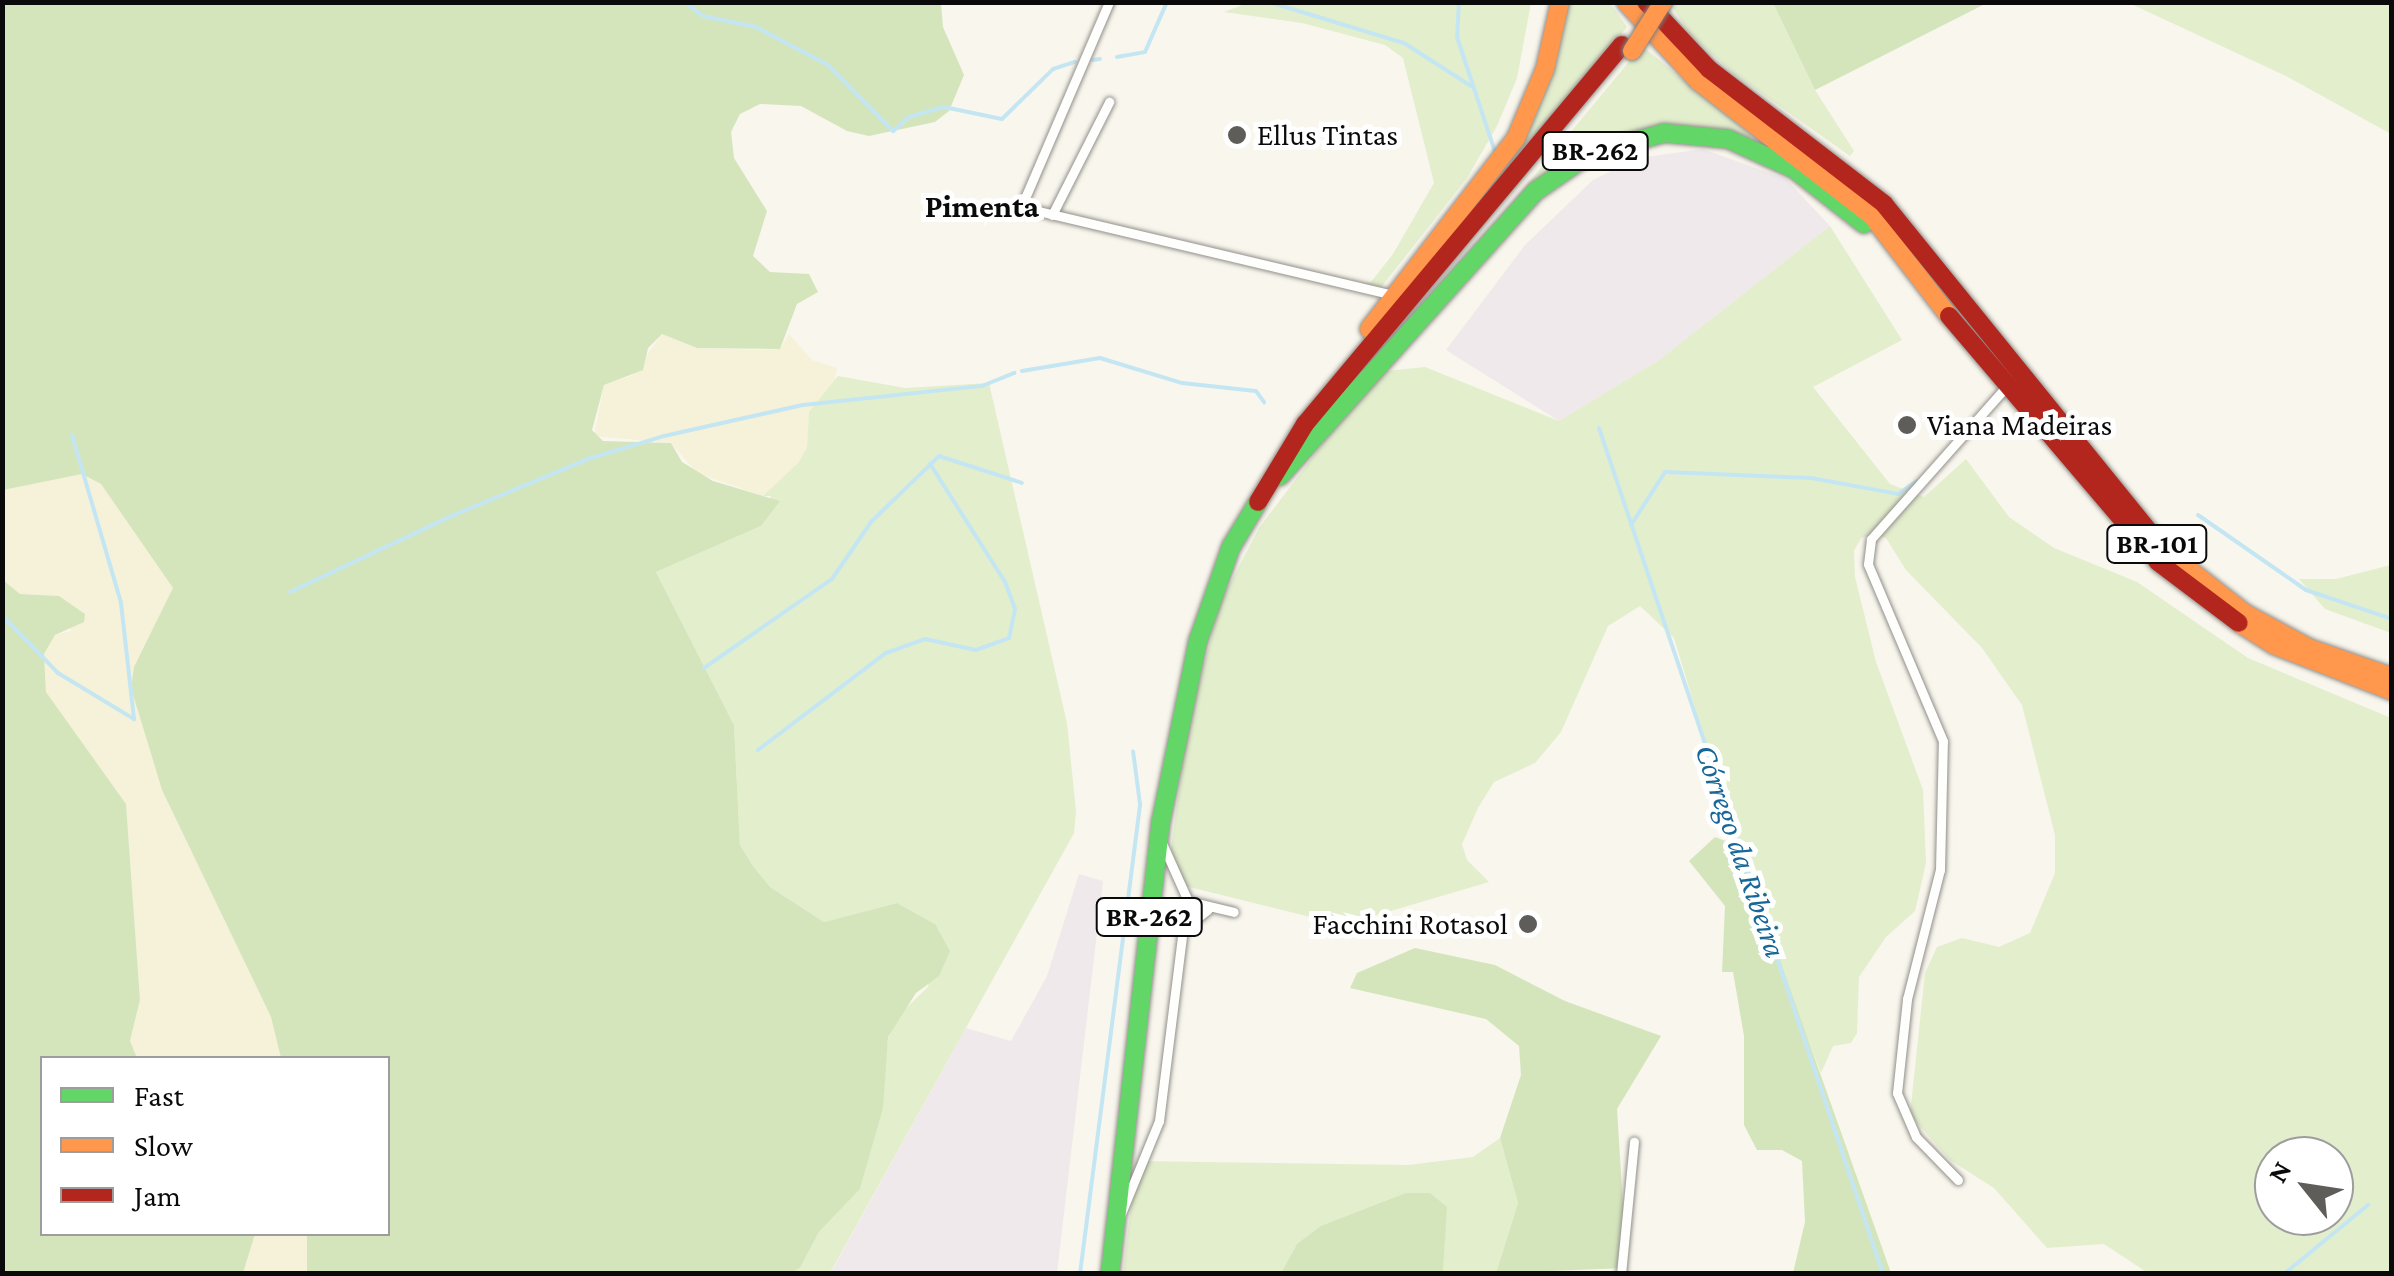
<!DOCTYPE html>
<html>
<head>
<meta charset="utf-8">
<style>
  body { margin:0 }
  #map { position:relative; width:2394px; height:1276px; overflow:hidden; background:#f9f6ed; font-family:"Crimson Pro",serif }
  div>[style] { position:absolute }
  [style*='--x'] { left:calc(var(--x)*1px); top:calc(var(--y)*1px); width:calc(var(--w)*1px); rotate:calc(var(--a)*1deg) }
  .industrial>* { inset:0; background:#efe9eb }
  .farmland>* { inset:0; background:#f6f1d9 }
  .green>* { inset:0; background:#e3eecd }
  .forest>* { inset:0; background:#d4e5bc }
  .stream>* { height:4px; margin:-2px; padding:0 2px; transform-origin:2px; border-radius:2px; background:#c4e6f3 }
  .roads { filter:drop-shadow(0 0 2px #92908c) drop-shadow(0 0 2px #92908c) }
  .street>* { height:9px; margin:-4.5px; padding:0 4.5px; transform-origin:4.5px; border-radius:4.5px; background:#fefefc }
  .fast>* { height:18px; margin:-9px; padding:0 9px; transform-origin:9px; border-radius:9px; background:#63d668 }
  .slow>* { height:18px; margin:-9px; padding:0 9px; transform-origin:9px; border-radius:9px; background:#ff974d }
  .jam>* { height:18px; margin:-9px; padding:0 9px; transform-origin:9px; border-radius:9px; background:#b3261e }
  .bridges { filter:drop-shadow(0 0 2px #7f7e7a) drop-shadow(0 0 2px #7f7e7a) }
  .slow-bridge>* { height:18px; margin:-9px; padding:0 9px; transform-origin:9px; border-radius:9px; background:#ff974d }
  .dots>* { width:28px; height:28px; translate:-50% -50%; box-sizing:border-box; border:5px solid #fff; border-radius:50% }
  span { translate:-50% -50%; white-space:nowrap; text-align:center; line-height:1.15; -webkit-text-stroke:10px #fff; paint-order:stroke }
  .shield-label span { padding:2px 8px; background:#fff; border:2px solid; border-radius:8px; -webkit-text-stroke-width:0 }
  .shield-label { font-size:28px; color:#0a0a0a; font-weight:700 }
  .poi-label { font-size:30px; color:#0a0a0a }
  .left { translate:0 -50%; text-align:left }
  .right { translate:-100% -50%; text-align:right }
  .neighbourhood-label { font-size:32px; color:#0a0a0a; font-weight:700 }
  .water-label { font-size:32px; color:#176898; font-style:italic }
  .frame { position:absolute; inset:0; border:5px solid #0a0a0a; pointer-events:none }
  .legend { position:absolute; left:40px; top:1056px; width:350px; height:180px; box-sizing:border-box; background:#fff; border:2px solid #9d9d9d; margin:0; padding:12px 18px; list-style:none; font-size:30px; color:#0a0a0a }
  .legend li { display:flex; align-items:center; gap:20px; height:50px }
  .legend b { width:50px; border:2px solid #9d9d9d }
  .north { position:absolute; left:2254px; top:1136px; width:100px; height:100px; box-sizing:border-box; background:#fff; border:2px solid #9d9d9d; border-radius:50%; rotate:300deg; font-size:28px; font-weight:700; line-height:40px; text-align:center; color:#0a0a0a }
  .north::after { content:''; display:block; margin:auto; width:35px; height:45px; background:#5e5d59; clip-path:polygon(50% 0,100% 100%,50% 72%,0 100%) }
</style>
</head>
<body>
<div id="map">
  <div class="industrial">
    <i style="clip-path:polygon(1703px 149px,1786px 179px,1830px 226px,1659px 360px,1559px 421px,1446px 350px,1525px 245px,1593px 180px,1638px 158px)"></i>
    <i style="clip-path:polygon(1079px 874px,1103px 881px,1057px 1273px,830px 1274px,966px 1028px,1011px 1041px,1047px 976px)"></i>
  </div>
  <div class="farmland">
    <i style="clip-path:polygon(662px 334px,697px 348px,756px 350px,780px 349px,789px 334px,812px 360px,837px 368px,833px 389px,809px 412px,807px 447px,799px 462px,763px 496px,697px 473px,671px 443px,594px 436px,604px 385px,633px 375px)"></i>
    <i style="clip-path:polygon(82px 474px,101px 484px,173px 588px,131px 688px,162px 790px,271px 1017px,281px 1058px,137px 1058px,130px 1042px,140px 1000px,126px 804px,46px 692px,44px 654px,55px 635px,71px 631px,59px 596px,20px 594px,3px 580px,2px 490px)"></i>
    <i style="clip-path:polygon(255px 1234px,307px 1234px,307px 1273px,243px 1273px)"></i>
  </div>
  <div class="green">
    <i style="clip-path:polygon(1250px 2px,1531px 3px,1517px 78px,1497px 126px,1467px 178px,1375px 295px,1356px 285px,1371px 282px,1393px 254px,1434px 183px,1403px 58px,1385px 45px,1302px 23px,1224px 12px)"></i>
    <i style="clip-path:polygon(1669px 2px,1773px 3px,1815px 90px,1854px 151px,1850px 156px,1734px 74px,1690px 34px)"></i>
    <i style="clip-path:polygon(1564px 3px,1610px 3px,1627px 27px,1419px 274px,1503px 168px)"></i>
    <i style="clip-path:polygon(2129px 3px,2391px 3px,2391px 134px,2286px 76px)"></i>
    <i style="clip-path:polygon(1642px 46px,1751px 135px,1748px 140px,1646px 130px,1573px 154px,1538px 180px,1442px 287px)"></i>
    <i style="clip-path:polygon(evenodd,1830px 226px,1902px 340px,1813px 387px,1890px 484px,1924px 497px,1966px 459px,2009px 517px,2054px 548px,2137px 582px,2248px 658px,2391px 718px,2391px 1273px,2148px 1273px,2104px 1244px,2047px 1248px,1994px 1188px,1950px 1160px,1910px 1115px,1925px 973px,1937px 947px,1962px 938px,1999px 947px,2030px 933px,2055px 873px,2055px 835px,2022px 705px,1982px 648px,1906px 570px,1886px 538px,1873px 534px,1861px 538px,1854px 551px,1855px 577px,1876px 662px,1923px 790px,1926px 863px,1915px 911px,1886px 937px,1859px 977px,1857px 1033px,1851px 1043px,1833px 1046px,1821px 1073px,1746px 877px,1674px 638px,1640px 606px,1608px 626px,1561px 732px,1535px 763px,1494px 782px,1478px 808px,1462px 844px,1467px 860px,1489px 882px,1343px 925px,1185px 886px,1171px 849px,1187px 730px,1221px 601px,1259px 528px,1377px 372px,1425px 367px,1559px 421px,1659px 360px,1830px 226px,2274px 1156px,2334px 1156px,2334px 1216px,2274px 1216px,2274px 1156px)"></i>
    <i style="clip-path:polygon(838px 376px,905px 388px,989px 383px,1067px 723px,1076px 811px,1074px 833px,830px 1273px,789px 1273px,800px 1268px,819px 1232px,860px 1189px,877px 1128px,888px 1038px,898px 1016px,928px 987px,935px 924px,897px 903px,824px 922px,770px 887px,753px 866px,740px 845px,734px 725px,656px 572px,761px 526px,771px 496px,763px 496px,799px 462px,807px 447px,809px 412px)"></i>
    <i style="clip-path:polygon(2391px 565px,2391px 633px,2325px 609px,2299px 579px,2336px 579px)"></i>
    <i style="clip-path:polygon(1500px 1138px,1518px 1203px,1496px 1273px,1443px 1273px,1446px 1207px,1297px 1244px,1281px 1273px,1123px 1274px,1136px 1161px,1408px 1165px,1473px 1157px)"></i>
  </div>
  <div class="forest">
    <i style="clip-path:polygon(3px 2px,941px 3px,943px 27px,964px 75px,949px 111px,935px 122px,869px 136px,847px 131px,801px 106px,760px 104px,740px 114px,731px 132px,734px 158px,767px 211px,753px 256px,770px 272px,809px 274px,818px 292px,797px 304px,780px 349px,697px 348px,662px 334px,648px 348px,643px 370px,604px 385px,592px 430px,603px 441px,671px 443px,682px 462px,713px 481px,780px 501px,761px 526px,656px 572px,734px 725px,740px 845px,753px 866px,770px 887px,824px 922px,897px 903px,935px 924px,950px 951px,939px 976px,916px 993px,888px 1037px,883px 1108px,860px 1189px,819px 1232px,800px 1268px,788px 1274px,307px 1273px,307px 1234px,388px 1234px,388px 1058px,281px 1058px,271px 1017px,162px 790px,131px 688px,134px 667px,173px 588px,101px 484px,82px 474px,3px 490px)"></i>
    <i style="clip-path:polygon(1773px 3px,1987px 3px,1815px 90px)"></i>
    <i style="clip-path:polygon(3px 580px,20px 594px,59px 596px,85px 614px,84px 622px,55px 635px,44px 654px,46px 692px,126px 804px,140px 1000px,130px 1041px,137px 1058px,42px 1058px,42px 1234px,255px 1234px,243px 1273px,3px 1273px)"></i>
    <i style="clip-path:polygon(1715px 837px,1736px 845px,1743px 856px,1891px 1273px,1793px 1273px,1805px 1222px,1802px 1161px,1782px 1150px,1757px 1150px,1744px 1125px,1744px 1036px,1733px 972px,1722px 972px,1725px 906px,1689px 861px)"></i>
    <i style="clip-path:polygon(1415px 948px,1495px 965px,1565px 1001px,1661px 1036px,1617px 1109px,1627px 1268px,1496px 1273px,1518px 1203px,1500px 1138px,1521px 1075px,1519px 1046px,1486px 1019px,1350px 988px,1357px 973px)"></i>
    <i style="clip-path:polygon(1406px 1193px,1430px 1193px,1447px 1207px,1443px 1273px,1281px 1273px,1297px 1244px,1321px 1226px)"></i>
  </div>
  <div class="stream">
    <i style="--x:684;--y:2;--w:24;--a:36"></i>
    <i style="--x:703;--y:16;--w:54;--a:11.7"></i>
    <i style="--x:756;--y:27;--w:81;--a:27.8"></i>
    <i style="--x:828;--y:65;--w:93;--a:45.4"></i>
    <i style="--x:893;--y:131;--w:21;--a:-41"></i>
    <i style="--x:909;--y:117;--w:36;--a:-16"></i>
    <i style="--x:944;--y:107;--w:59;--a:11.7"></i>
    <i style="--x:1002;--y:119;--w:71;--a:-44.4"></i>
    <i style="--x:1053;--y:69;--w:23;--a:-18"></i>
    <i style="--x:1269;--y:2;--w:141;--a:16.9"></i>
    <i style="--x:1404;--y:43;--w:80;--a:32.7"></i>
    <i style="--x:1459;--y:2;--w:35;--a:93"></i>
    <i style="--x:1457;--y:37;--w:124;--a:71.7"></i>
    <i style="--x:1117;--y:57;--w:28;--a:-10"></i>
    <i style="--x:1145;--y:52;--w:55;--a:-66.3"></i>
    <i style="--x:1093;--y:60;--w:7;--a:-8"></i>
    <i style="--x:1022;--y:371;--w:79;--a:-9.5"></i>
    <i style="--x:1100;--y:358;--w:86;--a:17"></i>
    <i style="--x:1182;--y:383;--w:74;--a:6.2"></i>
    <i style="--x:1256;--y:391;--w:14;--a:54"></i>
    <i style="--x:1599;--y:428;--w:892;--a:71.44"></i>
    <i style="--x:72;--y:435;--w:175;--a:73.7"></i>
    <i style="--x:121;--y:603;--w:117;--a:83.6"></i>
    <i style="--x:2198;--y:515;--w:131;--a:34.8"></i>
    <i style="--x:2306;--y:590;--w:91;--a:18.6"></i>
    <i style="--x:1631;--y:525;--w:63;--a:-57.3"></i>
    <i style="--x:1665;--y:472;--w:146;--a:2.4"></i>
    <i style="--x:1811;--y:478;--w:88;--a:10.4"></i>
    <i style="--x:1898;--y:494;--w:23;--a:-34"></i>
    <i style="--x:290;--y:592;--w:181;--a:-25.2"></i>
    <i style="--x:454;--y:515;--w:145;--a:-22.7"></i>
    <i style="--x:588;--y:459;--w:79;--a:-16.8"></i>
    <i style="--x:664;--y:436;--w:142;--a:-12.6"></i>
    <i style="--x:803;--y:405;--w:180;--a:-6.1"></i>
    <i style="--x:982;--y:386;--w:35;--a:-22"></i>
    <i style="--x:2;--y:615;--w:81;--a:46"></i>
    <i style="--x:58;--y:673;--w:89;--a:31.2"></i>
    <i style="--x:704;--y:668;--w:156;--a:-34.8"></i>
    <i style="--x:832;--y:579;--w:69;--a:-55.6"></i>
    <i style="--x:871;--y:522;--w:95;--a:-44.1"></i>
    <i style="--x:939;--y:456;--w:87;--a:18"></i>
    <i style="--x:758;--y:750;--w:161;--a:-37.2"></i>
    <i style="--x:886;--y:653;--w:41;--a:-19.7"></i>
    <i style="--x:925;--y:639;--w:52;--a:12.2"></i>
    <i style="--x:976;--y:650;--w:35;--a:-20"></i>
    <i style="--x:1009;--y:638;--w:30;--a:-78"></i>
    <i style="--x:1015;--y:609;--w:29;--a:-110"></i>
    <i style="--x:1005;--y:582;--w:140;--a:-122.4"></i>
    <i style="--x:1080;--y:1274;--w:474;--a:-82.7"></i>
    <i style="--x:1140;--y:804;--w:53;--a:-97.5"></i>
    <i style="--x:2284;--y:1274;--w:109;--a:-39.4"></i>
  </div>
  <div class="roads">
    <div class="street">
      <i style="--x:1109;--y:2;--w:223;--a:113.2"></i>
      <i style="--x:1021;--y:207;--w:383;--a:13.3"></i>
      <i style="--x:1052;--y:215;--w:127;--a:-63.2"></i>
      <i style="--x:1162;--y:843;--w:64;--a:65.9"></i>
      <i style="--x:1188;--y:901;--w:47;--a:13.4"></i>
      <i style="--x:1958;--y:1180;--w:60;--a:-134.3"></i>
      <i style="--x:1916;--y:1137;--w:48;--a:-113.4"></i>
      <i style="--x:1897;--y:1093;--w:95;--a:-83.9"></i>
      <i style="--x:1907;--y:999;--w:133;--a:-75.7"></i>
      <i style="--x:1940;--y:870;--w:129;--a:-88.7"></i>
      <i style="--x:1943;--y:741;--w:192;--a:-113"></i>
      <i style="--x:1868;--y:564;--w:25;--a:-83"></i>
      <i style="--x:1871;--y:539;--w:200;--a:-48.4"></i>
      <i style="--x:1120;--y:1216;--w:103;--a:-67.7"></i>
      <i style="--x:1159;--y:1121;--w:193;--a:-82.9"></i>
      <i style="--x:1183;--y:929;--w:31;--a:-38"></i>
      <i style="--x:1621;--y:1274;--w:133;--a:-84.4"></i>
    </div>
    <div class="fast">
      <i style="--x:1280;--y:476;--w:383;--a:-48.1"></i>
      <i style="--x:1536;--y:191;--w:67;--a:-34.6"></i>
      <i style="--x:1591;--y:153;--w:76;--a:-15.3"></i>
      <i style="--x:1664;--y:133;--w:64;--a:5.4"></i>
      <i style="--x:1728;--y:139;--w:72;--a:24.4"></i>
      <i style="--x:1794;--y:169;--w:89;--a:38.2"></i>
      <i style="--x:1110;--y:1274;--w:456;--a:-83.6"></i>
      <i style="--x:1161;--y:821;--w:184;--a:-78.4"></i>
      <i style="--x:1198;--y:641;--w:100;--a:-70.7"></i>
      <i style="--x:1231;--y:547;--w:52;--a:-59"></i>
    </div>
    <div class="slow">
      <i style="--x:1626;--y:2;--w:107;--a:47.7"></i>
      <i style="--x:1698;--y:81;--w:220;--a:37.8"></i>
      <i style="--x:1872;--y:216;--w:126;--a:52.4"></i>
      <i style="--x:1369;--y:329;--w:241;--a:-52.4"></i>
      <i style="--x:1516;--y:138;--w:75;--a:-67.2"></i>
      <i style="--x:1545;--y:69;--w:69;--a:-77.4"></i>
      <i style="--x:2163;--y:549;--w:105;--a:38.1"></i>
      <i style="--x:2246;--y:614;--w:72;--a:28.4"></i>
      <i style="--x:2309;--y:648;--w:88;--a:19.3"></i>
      <i style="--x:2239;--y:623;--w:41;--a:32.2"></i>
      <i style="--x:2274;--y:645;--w:127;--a:21.3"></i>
    </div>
    <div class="jam">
      <i style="--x:1646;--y:2;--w:92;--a:46.8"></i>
      <i style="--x:1709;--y:69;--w:221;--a:37.6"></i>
      <i style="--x:1884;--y:204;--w:444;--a:51"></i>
      <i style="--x:1949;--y:316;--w:323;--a:49.6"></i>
      <i style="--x:2158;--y:562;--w:101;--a:37"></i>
      <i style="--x:1258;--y:502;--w:91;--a:-58.9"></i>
      <i style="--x:1305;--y:424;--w:494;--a:-50.1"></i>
    </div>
  </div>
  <div class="bridges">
    <div class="slow-bridge">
      <i style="--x:1632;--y:51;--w:58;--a:-57.7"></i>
    </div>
  </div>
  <div class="dots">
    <i style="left:1237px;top:135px;background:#5e5d59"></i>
    <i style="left:1907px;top:425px;background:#5e5d59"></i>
    <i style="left:1528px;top:924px;background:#5e5d59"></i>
  </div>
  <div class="shield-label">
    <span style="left:1595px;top:151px">BR-262</span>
    <span style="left:2157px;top:544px">BR-101</span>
    <span style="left:1149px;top:917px">BR-262</span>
  </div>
  <div class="poi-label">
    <span class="left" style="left:1257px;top:135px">Ellus Tintas</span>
    <span class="left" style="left:1927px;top:425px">Viana Madeiras</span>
    <span class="right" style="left:1508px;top:924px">Facchini Rotasol</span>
  </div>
  <div class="neighbourhood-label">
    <span style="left:982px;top:206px">Pimenta</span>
  </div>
  <div class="water-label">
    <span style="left:1741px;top:851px;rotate:71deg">Córrego da Ribeira</span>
  </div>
  <div class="frame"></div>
  <ul class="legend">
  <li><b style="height:12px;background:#63d668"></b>Fast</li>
  <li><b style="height:12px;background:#ff974d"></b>Slow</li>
  <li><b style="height:12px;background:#b3261e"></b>Jam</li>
  </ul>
  <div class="north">N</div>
</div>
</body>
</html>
